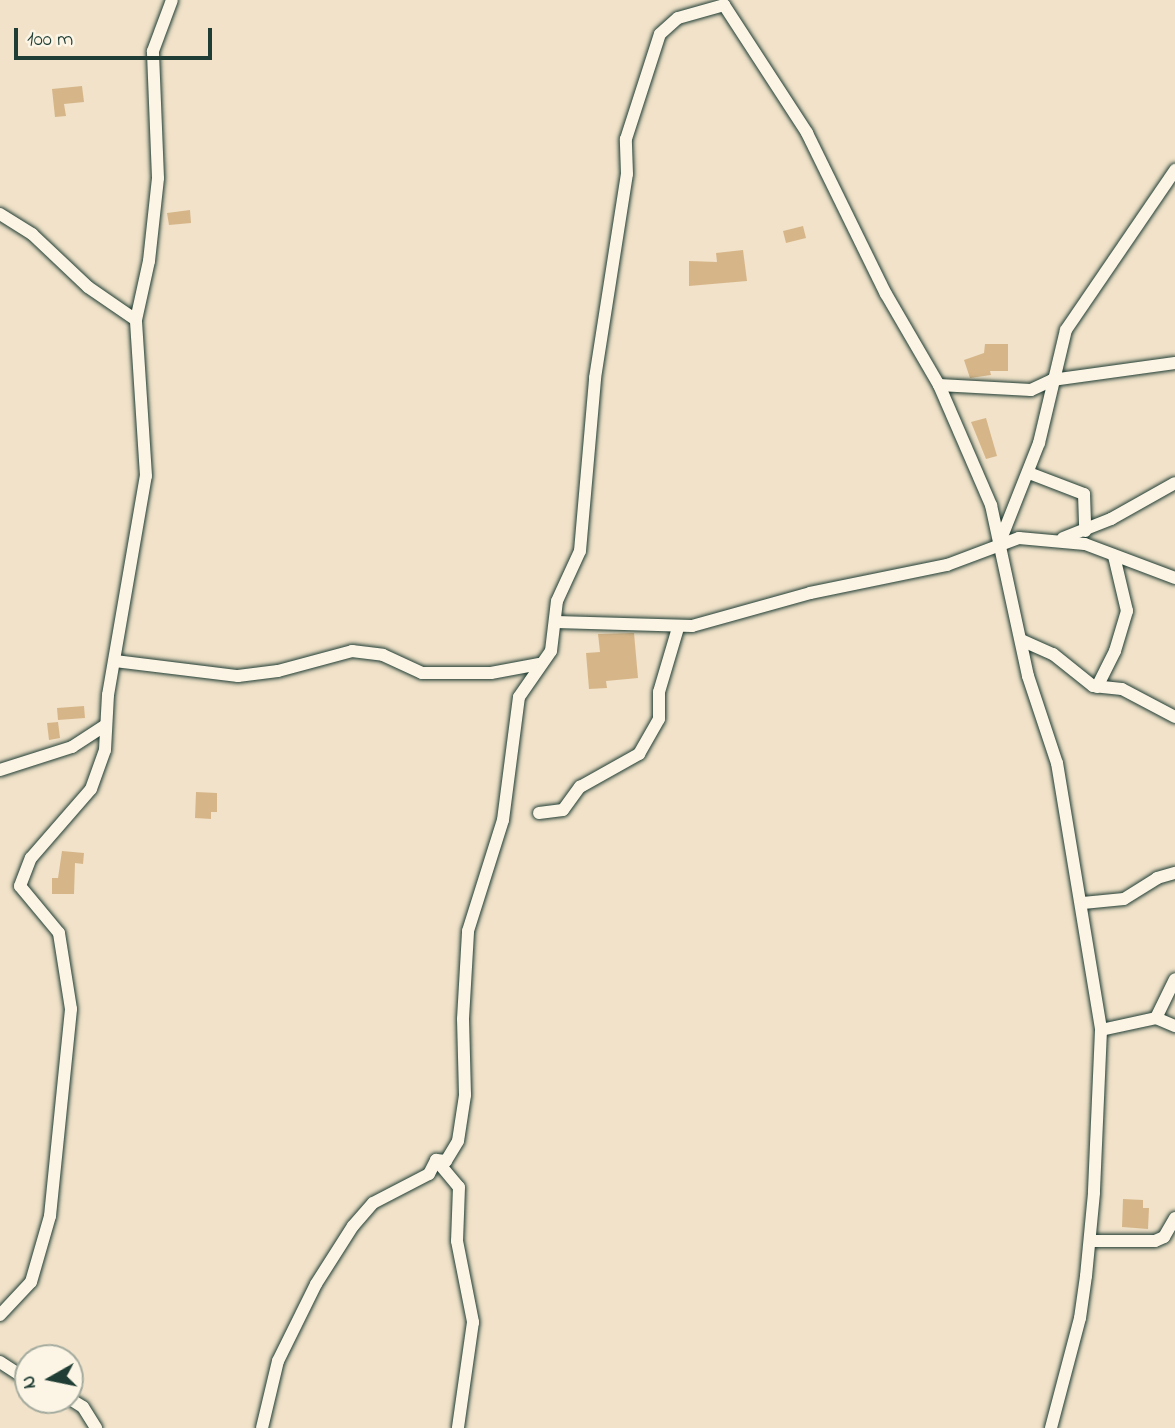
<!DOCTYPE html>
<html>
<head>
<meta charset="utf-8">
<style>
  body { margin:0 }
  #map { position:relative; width:1175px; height:1428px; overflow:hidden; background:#f1e2c9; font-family:"Indie Flower",sans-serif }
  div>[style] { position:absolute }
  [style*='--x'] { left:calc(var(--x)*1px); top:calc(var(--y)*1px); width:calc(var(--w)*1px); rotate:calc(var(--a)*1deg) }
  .building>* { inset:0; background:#d6b689 }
  .roads { filter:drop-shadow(0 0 2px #1f3d34) drop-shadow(0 0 2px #1f3d34) }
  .street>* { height:12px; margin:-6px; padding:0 6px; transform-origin:6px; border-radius:6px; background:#fcf5e5 }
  span { translate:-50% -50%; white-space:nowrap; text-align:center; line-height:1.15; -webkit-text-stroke:5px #fcf5e5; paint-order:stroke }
  .north { position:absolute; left:14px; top:1344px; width:70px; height:70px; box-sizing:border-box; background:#fcf5e5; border:2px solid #a4ab9e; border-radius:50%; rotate:261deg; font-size:19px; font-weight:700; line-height:28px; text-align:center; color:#1f3d34 }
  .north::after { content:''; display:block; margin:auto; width:24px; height:32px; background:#1f3d34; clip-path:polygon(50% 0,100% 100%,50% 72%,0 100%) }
  .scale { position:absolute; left:14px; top:28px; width:198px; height:32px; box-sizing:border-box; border:4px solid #1f3d34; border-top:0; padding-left:9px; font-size:21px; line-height:24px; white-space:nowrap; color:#1f3d34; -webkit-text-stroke:5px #fcf5e5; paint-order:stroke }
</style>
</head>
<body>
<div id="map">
  <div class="building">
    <i style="clip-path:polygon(82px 86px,84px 102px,64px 104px,66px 116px,55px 117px,52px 89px)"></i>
    <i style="clip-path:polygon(190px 210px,191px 223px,169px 225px,167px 213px)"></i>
    <i style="clip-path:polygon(803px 226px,806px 238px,786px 243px,783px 231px)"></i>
    <i style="clip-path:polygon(743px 250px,747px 281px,689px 286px,689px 261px,717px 262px,716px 253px)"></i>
    <i style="clip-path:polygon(985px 344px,1008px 344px,1008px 371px,990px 371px,991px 375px,970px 378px,964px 360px,984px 353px)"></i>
    <i style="clip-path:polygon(986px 418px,997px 456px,986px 459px,971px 422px)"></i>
    <i style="clip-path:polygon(634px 633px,638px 678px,606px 681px,607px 688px,589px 689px,586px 653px,600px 652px,598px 634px)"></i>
    <i style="clip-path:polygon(84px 706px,85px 718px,58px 720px,57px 708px)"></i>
    <i style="clip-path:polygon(58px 722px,60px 738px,49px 740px,47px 723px)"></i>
    <i style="clip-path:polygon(196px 792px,217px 793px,217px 812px,211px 812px,211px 819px,195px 818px)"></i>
    <i style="clip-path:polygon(62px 851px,84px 853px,83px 864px,75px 863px,74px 894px,52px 894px,52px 878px,58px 878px)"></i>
    <i style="clip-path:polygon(1123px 1199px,1143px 1200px,1143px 1208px,1149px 1208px,1148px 1229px,1122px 1227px)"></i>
  </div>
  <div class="roads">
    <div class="street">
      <i style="--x:0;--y:214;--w:38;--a:32"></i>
      <i style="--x:32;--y:234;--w:77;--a:43.4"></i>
      <i style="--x:88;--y:287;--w:58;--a:34.5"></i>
      <i style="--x:939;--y:385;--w:92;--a:3.1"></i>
      <i style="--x:1031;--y:390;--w:23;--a:-25"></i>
      <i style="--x:1052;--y:380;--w:124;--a:-7.9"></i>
      <i style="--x:1029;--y:473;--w:59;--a:20.9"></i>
      <i style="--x:1084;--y:494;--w:37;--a:88"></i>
      <i style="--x:1063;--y:538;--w:52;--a:-21.6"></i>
      <i style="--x:1111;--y:519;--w:73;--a:-29.4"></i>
      <i style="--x:999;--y:544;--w:109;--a:-68.4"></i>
      <i style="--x:1039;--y:443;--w:116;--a:-76.6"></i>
      <i style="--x:1066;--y:330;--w:194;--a:-55.7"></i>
      <i style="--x:556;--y:622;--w:136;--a:1.7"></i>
      <i style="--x:692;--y:626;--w:123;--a:-15.6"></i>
      <i style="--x:810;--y:593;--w:140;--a:-11.6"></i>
      <i style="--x:947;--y:565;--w:77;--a:-20.6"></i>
      <i style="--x:1019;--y:538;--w:66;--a:5.2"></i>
      <i style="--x:1085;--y:544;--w:96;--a:20.7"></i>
      <i style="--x:1021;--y:640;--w:35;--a:24"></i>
      <i style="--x:1053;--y:654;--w:51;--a:38.7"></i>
      <i style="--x:1093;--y:686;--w:29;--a:6"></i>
      <i style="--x:1122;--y:689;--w:60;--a:27.8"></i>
      <i style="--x:115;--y:661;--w:124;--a:7"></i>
      <i style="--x:238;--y:676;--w:40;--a:-7.1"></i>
      <i style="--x:278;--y:671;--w:77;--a:-15.1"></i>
      <i style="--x:352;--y:651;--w:31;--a:7"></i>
      <i style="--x:383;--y:655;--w:43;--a:24.8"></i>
      <i style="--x:422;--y:673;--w:69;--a:0"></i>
      <i style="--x:491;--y:673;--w:49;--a:-10.6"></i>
      <i style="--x:1097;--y:687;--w:40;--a:-63.4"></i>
      <i style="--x:1115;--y:651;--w:42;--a:-73.3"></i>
      <i style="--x:1127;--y:611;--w:57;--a:-103.3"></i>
      <i style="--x:0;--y:770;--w:76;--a:-17.7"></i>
      <i style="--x:72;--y:747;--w:38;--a:-33"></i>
      <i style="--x:539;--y:813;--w:24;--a:-7"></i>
      <i style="--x:563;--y:810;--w:29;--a:-54"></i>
      <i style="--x:580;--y:787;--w:68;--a:-29.2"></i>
      <i style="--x:639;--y:754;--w:40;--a:-60.3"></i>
      <i style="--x:659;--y:719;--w:27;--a:-90"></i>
      <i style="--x:659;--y:692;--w:67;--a:-73.5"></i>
      <i style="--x:1083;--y:903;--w:41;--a:-5.6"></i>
      <i style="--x:1124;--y:899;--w:39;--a:-32"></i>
      <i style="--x:1157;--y:878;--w:19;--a:-16"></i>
      <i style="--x:1156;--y:1018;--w:21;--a:23"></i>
      <i style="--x:1101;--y:1030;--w:56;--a:-12.3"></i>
      <i style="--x:1156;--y:1018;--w:43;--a:-64"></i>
      <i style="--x:437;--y:1161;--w:34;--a:50"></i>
      <i style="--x:459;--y:1187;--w:54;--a:92.1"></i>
      <i style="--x:457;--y:1241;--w:83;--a:78.8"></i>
      <i style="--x:473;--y:1322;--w:107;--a:98.1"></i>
      <i style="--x:1090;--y:1241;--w:65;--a:0"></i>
      <i style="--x:1155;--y:1241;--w:10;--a:-24"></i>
      <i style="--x:1164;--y:1237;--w:22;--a:-60"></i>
      <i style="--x:0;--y:1315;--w:45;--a:-46.8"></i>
      <i style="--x:31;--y:1282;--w:69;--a:-73.9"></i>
      <i style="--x:50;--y:1216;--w:208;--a:-84.2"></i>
      <i style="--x:71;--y:1009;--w:77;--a:-99"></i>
      <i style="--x:59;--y:933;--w:61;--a:-129.7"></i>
      <i style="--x:20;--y:886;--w:30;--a:-69"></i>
      <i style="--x:31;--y:858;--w:91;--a:-49"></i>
      <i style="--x:91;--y:789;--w:41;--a:-70.3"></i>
      <i style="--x:105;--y:750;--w:55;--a:-86.9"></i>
      <i style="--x:108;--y:695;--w:222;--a:-80.2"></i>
      <i style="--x:146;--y:476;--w:156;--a:-93.7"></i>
      <i style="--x:136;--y:320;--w:60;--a:-77.6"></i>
      <i style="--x:149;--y:261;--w:83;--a:-83.8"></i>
      <i style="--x:158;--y:178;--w:127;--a:-92.3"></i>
      <i style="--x:153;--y:51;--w:54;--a:-69.6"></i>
      <i style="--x:0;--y:1362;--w:33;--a:33"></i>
      <i style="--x:70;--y:1399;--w:15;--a:32"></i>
      <i style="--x:83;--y:1407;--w:25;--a:58"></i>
      <i style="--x:262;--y:1428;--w:69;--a:-76.6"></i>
      <i style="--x:278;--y:1361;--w:86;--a:-63.7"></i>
      <i style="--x:316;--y:1284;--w:69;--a:-57.5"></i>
      <i style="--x:353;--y:1226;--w:30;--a:-49"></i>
      <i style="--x:373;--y:1203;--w:63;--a:-27.4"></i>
      <i style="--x:429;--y:1174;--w:16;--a:-63"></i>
      <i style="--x:436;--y:1160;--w:10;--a:6"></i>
      <i style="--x:446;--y:1161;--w:23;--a:-59"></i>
      <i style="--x:458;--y:1141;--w:47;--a:-81.3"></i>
      <i style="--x:465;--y:1095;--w:76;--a:-91.5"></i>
      <i style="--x:463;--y:1019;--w:88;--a:-86.7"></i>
      <i style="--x:468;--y:931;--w:116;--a:-72.5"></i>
      <i style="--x:503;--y:820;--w:124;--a:-82.6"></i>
      <i style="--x:519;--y:697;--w:56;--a:-55.2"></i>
      <i style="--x:551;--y:651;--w:50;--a:-83.2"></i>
      <i style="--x:557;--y:601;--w:55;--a:-65.3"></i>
      <i style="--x:580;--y:551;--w:174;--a:-85"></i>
      <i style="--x:595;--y:378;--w:206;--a:-81.1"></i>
      <i style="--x:627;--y:174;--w:35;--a:-92"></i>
      <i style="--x:626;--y:139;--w:110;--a:-72.1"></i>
      <i style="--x:660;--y:34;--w:24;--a:-42"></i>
      <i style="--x:678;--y:18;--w:48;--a:-15.8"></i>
      <i style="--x:724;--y:5;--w:153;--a:57"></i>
      <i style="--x:807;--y:133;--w:179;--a:63.9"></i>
      <i style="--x:886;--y:294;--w:105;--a:59.8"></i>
      <i style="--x:939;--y:385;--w:131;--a:66.6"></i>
      <i style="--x:991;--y:505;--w:175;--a:77.8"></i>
      <i style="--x:1028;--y:676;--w:92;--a:71.6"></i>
      <i style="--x:1057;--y:763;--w:271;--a:80.6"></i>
      <i style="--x:1101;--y:1030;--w:163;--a:92.5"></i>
      <i style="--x:1094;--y:1193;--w:83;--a:95.5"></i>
      <i style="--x:1086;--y:1276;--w:42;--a:98.1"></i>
      <i style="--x:1080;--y:1318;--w:114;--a:104.8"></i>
    </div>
  </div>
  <div class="north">N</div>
  <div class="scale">100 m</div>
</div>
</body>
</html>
